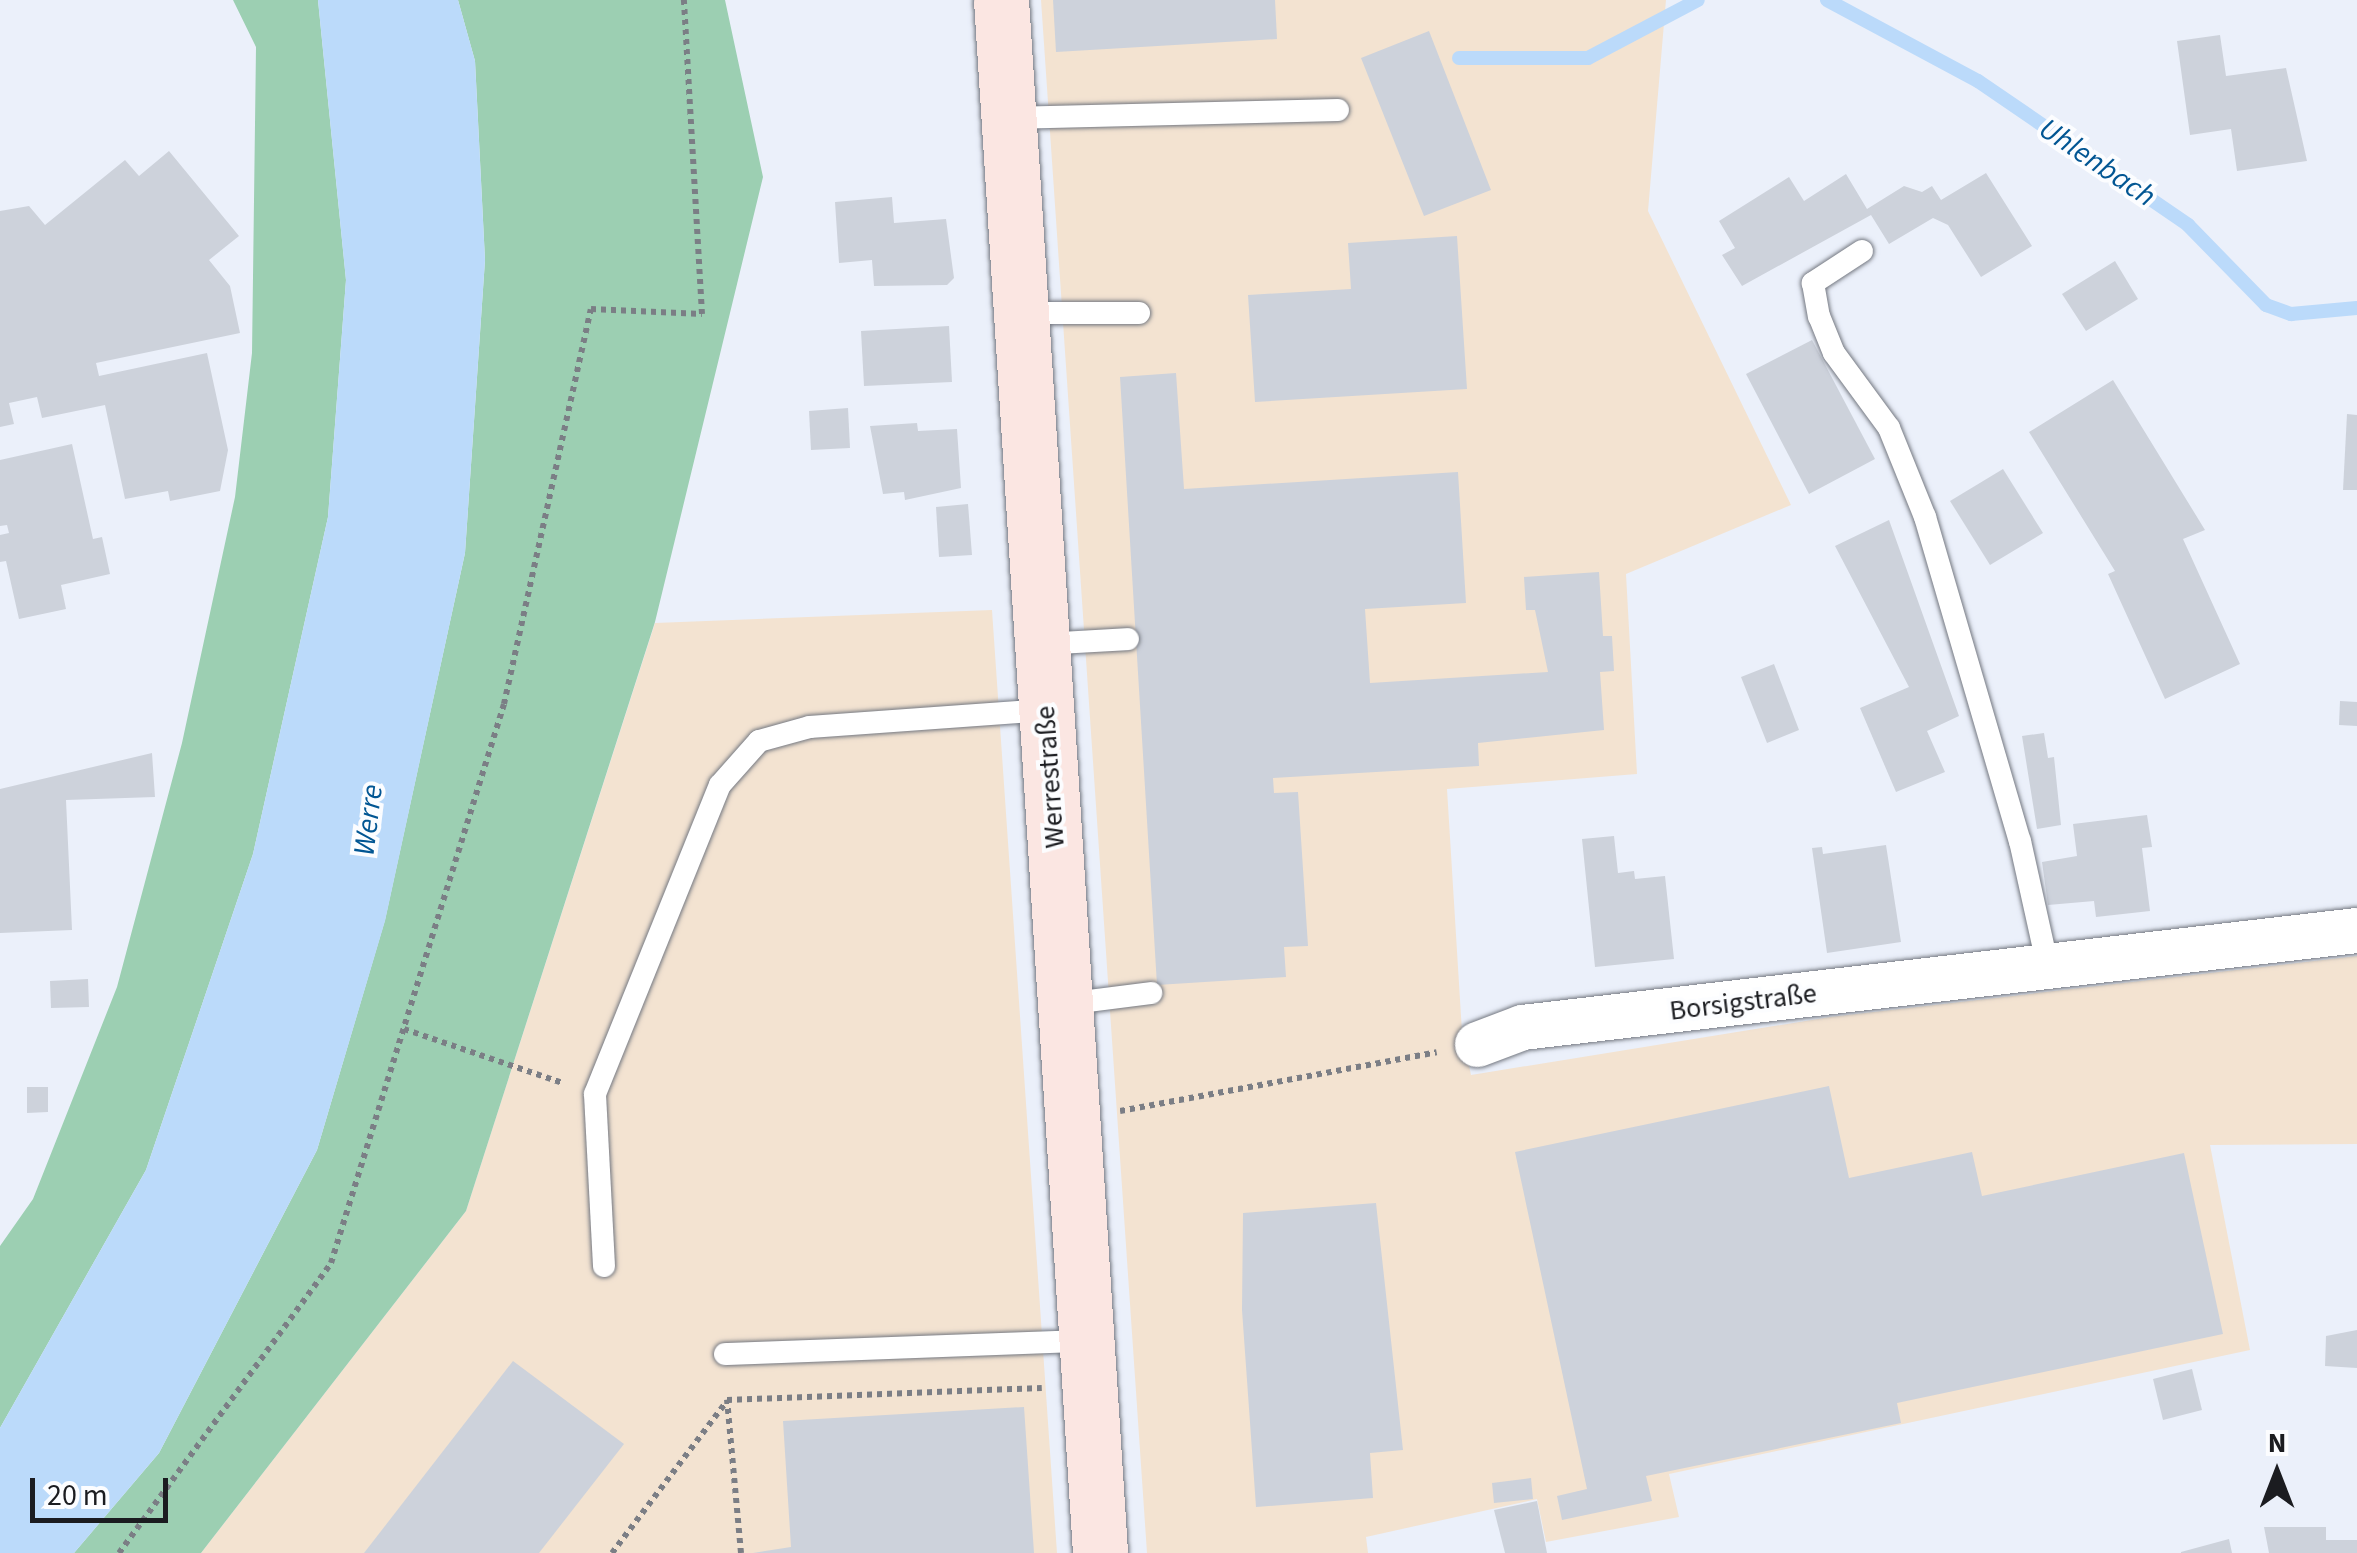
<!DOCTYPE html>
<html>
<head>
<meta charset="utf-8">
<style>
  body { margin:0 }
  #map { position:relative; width:2357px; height:1553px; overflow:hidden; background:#ebf0fa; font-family:"Source Sans 3",sans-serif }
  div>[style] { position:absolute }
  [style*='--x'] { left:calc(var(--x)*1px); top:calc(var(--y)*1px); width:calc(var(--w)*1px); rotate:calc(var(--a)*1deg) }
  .commercial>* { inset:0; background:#f3e3d1 }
  .green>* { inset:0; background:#9ccfb2 }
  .water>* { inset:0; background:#bbdafa }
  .stream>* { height:14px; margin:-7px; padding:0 7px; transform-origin:7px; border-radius:7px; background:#bbdafa }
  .building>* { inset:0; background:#cdd2db }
  .path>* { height:6px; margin-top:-3px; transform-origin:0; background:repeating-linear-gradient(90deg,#7b7e85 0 5px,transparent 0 10px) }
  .roads { filter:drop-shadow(0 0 2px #747881) drop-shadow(0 0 2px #747881) }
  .lane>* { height:22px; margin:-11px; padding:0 11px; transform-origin:11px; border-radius:11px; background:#fff }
  .street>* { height:45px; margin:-22.5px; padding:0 22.5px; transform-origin:22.5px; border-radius:22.5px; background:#fff }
  .secondary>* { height:55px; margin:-27.5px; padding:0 27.5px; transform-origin:27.5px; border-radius:27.5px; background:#fbe6e2 }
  span { translate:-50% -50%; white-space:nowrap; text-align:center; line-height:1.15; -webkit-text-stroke:8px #fcfdff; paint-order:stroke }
  .street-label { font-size:28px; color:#1b1c20 }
  .water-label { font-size:30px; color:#025693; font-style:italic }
  .north { position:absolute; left:2227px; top:1423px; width:100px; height:100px; -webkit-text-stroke:8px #fcfdff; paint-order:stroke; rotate:0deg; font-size:28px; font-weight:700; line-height:40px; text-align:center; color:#1b1c20 }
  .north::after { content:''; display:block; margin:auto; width:35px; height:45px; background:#1b1c20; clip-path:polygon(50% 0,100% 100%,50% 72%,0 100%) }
  .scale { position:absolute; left:30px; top:1478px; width:138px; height:45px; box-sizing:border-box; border:5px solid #1b1c20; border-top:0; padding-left:12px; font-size:30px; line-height:35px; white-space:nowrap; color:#1b1c20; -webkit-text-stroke:8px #fcfdff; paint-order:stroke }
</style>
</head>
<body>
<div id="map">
  <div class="commercial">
    <i style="clip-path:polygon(1041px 0,1666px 0,1648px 211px,1791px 505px,1626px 574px,1637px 774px,1447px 789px,1462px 1032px,1471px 1075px,1830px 1017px,2357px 956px,2357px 1144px,2210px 1145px,2250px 1350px,1669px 1474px,1679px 1517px,1546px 1542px,1537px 1499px,1366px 1537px,1368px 1553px,1147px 1553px)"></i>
    <i style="clip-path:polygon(992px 610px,1057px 1553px,201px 1553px,466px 1211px,655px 623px)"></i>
  </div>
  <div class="green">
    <i style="clip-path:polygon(233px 0,318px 0,346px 280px,328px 517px,253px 854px,146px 1170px,0 1428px,0 1246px,33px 1199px,117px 987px,182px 743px,235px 497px,252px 353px,256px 47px)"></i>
    <i style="clip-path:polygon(458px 0,725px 0,763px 177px,655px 622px,466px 1211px,201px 1553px,74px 1553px,159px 1453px,317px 1150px,385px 920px,465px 553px,485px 260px,475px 61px)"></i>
  </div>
  <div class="water">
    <i style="clip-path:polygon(318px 0,458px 0,475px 61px,485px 260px,465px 553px,385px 921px,317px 1150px,159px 1453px,74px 1553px,0 1553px,0 1428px,146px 1170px,253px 854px,328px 517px,346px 280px)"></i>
  </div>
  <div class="stream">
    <i style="--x:1827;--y:0;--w:171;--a:28.2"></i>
    <i style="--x:1978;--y:81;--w:255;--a:34.4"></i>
    <i style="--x:2188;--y:225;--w:112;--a:45.7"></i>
    <i style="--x:2266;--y:305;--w:27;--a:20"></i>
    <i style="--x:2291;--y:314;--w:66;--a:-5.2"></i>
    <i style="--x:1459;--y:58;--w:129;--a:0"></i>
    <i style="--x:1588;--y:58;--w:124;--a:-27.8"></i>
  </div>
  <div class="building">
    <i style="clip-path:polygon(1053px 0,1275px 0,1277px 39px,1056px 52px)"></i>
    <i style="clip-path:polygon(1429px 31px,1491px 190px,1424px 216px,1361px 58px)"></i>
    <i style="clip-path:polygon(2220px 35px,2226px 76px,2286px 68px,2307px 161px,2237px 171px,2231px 129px,2190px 135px,2177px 41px)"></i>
    <i style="clip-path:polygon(169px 151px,239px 236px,209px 260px,230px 286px,240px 333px,96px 363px,99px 376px,207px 353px,228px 450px,220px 491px,170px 501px,168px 491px,125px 499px,105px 405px,42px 418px,37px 397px,9px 403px,14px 424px,0 427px,0 211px,29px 206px,45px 225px,125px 160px,139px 176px)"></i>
    <i style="clip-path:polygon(1986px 173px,2032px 246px,1981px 277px,1948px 225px,1933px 218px,1889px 244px,1871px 215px,1742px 286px,1722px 255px,1735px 248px,1719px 221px,1789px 177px,1804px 201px,1846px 174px,1867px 209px,1904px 186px,1922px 192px,1932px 186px,1941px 200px)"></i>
    <i style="clip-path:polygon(892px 197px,894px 223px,946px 219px,954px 278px,947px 285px,874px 286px,872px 260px,839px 263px,835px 202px)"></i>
    <i style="clip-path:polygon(1457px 236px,1467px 389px,1255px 402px,1248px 295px,1351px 289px,1348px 243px)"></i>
    <i style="clip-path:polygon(2115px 261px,2138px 299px,2086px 331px,2062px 294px)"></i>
    <i style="clip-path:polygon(949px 326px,952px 382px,864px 386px,861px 331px)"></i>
    <i style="clip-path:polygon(1812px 340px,1875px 459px,1809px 494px,1746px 374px)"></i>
    <i style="clip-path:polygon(1176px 373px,1184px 489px,1458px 472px,1466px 603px,1365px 609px,1370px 683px,1548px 672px,1535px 610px,1526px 610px,1524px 577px,1599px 572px,1603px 636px,1612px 636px,1614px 671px,1600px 672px,1604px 730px,1478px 743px,1479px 766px,1273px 778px,1274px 793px,1298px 792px,1308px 946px,1284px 947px,1286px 977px,1157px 985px,1120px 377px)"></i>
    <i style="clip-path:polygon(2113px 380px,2205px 530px,2183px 539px,2240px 664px,2165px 699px,2108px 574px,2115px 571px,2029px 432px)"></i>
    <i style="clip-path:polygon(848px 408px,850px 448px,811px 450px,809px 411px)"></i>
    <i style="clip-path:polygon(2347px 414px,2357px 415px,2357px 490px,2343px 490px)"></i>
    <i style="clip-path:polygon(917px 423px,918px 431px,957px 429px,961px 488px,905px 500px,904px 492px,883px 494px,870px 426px)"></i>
    <i style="clip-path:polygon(72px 444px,93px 539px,102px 537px,110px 574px,61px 585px,66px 609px,19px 619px,6px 561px,0 562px,0 535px,9px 533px,7px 525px,0 526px,0 460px)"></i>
    <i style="clip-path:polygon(2003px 469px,2043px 533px,1990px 565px,1950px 501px)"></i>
    <i style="clip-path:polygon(968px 504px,972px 555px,939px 557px,936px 507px)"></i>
    <i style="clip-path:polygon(1889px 520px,1959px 716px,1927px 731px,1945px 772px,1896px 792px,1860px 708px,1909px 687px,1835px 546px)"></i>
    <i style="clip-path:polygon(1774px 664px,1799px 730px,1767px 743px,1741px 677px)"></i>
    <i style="clip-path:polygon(2340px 701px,2357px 702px,2357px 726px,2339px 725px)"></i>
    <i style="clip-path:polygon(2044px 733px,2048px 758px,2054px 757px,2061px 825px,2037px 829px,2022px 736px)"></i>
    <i style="clip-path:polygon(152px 753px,155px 797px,66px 800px,72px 930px,0 933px,0 789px)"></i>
    <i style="clip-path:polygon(2147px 815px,2152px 847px,2142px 848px,2150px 911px,2096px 917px,2094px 901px,2048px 905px,2042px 862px,2077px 856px,2073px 824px)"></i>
    <i style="clip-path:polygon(1614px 836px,1618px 873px,1634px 871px,1635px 879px,1665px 876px,1674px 959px,1595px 967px,1582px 839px)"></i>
    <i style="clip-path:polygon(1886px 845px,1901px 942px,1827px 953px,1812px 848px,1822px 847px,1823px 854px)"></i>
    <i style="clip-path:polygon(88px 979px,89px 1007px,51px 1008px,50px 981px)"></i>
    <i style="clip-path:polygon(1829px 1086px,1849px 1178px,1972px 1152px,1982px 1196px,2184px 1153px,2223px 1334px,1897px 1403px,1901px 1423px,1646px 1476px,1652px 1501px,1562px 1520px,1557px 1496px,1587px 1489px,1515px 1152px)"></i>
    <i style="clip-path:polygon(27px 1087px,48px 1087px,48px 1112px,27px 1113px)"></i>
    <i style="clip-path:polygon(1376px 1203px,1403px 1450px,1370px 1453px,1373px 1498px,1256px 1507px,1242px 1310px,1243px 1213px)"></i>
    <i style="clip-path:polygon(2357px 1330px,2357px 1368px,2325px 1366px,2326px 1336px)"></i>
    <i style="clip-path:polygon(513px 1361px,624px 1444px,539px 1553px,364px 1553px)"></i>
    <i style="clip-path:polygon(2192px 1369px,2202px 1410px,2163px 1420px,2153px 1379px)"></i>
    <i style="clip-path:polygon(1024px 1407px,1034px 1553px,753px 1553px,791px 1547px,783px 1421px)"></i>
    <i style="clip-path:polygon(1531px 1478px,1533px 1499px,1494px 1503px,1492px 1483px)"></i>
    <i style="clip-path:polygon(1537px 1501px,1547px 1553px,1505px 1553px,1494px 1510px)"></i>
    <i style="clip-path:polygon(2264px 1527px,2326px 1527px,2326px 1540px,2357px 1540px,2357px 1553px,2269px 1553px)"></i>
    <i style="clip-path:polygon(2229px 1539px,2232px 1553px,2181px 1553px,2181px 1552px)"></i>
  </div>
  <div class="path">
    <i style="--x:404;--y:1029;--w:168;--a:18.8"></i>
    <i style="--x:1120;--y:1111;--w:322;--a:-10.5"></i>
    <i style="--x:119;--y:1553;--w:359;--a:-53.8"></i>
    <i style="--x:331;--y:1263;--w:585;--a:-72.8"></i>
    <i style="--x:504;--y:704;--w:404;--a:-77.6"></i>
    <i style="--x:591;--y:309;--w:111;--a:2.6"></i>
    <i style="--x:702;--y:314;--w:315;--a:-93.3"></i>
    <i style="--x:612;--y:1553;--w:189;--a:-52.9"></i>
    <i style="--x:741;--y:1553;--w:154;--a:-95.2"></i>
    <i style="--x:727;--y:1400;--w:315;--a:-2.2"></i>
  </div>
  <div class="roads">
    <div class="lane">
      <i style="--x:1009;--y:118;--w:329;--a:-1.4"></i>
      <i style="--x:1862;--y:251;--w:59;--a:146.9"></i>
      <i style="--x:1813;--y:283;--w:34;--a:80"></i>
      <i style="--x:1819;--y:316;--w:40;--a:68"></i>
      <i style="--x:1834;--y:353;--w:93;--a:53.7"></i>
      <i style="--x:1889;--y:428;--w:96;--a:68"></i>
      <i style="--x:1925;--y:517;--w:338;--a:73.7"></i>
      <i style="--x:2020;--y:841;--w:129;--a:77.5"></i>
      <i style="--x:1022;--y:313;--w:117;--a:0"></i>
      <i style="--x:1042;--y:644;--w:86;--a:-3.3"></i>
      <i style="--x:1065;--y:1004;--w:87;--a:-7.3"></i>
      <i style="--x:604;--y:1266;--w:172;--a:-93"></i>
      <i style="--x:595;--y:1094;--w:333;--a:-68"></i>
      <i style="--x:720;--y:785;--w:59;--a:-48.4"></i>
      <i style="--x:759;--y:741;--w:53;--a:-15.4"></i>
      <i style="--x:810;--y:727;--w:236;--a:-4.1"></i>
      <i style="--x:725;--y:1354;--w:361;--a:-2.1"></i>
    </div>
    <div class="street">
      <i style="--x:1477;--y:1044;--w:48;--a:-20.7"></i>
      <i style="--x:1522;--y:1027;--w:841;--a:-6.63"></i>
    </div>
    <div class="secondary">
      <i style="--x:1001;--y:0;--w:1556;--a:86.35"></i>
    </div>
  </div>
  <div class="street-label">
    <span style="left:1050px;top:777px;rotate:-94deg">Werrestraße</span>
    <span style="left:1743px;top:1002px;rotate:-7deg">Borsigstraße</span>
  </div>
  <div class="water-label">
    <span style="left:2097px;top:163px;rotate:34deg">Uhlenbach</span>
    <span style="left:369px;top:820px;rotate:-83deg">Werre</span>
  </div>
  <div class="north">N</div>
  <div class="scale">20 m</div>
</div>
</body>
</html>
